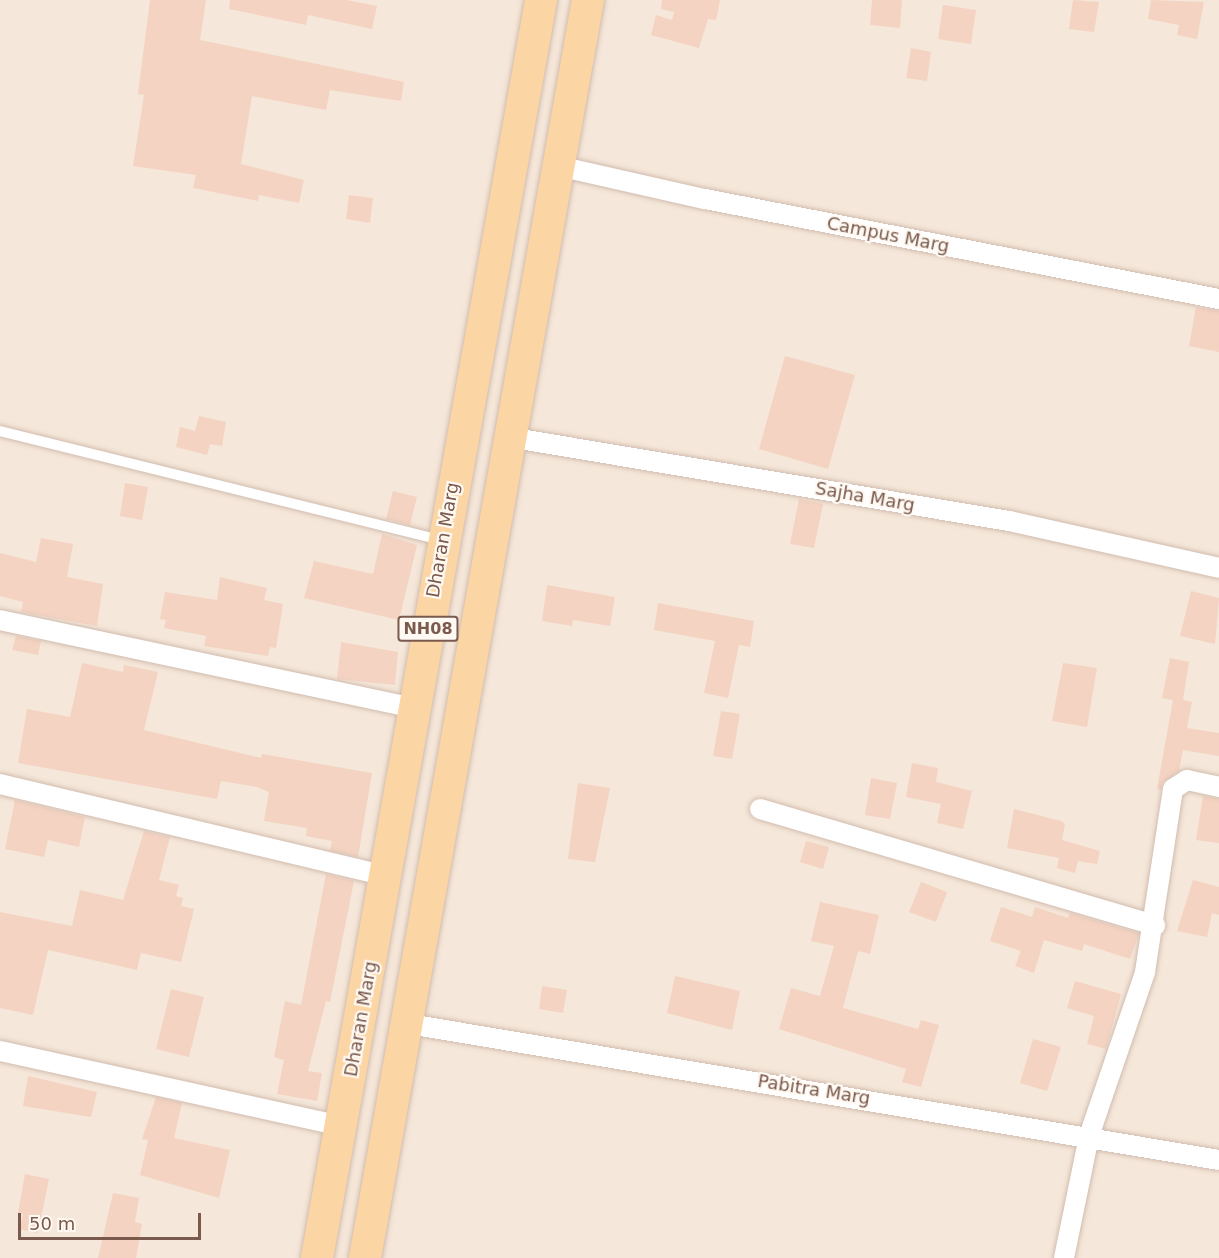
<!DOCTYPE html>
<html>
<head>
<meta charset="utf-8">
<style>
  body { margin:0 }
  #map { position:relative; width:1219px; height:1258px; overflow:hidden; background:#fdf5eb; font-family:"DejaVu Sans",sans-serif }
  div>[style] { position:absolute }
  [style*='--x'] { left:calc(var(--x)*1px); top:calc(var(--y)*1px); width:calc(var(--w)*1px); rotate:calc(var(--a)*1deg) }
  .residential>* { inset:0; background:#f5e7d9 }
  .building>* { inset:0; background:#f4d3c2 }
  .roads { filter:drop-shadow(0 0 2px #d1bcaf) drop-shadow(0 0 2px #d1bcaf) }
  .lane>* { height:10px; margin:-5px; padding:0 5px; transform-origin:5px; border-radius:5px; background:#fff }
  .street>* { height:20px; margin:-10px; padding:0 10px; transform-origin:10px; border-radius:10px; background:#fff }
  .primary>* { height:32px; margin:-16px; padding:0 16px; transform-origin:16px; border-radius:16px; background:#fcd5a4 }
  span { translate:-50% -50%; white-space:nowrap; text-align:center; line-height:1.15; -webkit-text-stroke:4.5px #fff9f3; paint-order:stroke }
  .shield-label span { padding:2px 4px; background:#fff9f3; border:2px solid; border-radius:4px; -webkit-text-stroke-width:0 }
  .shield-label { font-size:16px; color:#7a5a4c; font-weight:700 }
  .street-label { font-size:18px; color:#7a5a4c }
  .scale { position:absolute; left:18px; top:1213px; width:183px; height:27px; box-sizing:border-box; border:3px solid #7a5a4c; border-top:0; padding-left:8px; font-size:18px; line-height:21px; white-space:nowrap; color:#7a5a4c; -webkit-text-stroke:4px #fff9f3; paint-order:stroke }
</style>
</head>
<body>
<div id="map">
  <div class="residential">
    <i style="clip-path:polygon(0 0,1219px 0,1219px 1258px,0 1258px)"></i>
  </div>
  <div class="building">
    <i style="clip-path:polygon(150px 0,206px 0,200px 40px,404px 82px,401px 101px,330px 90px,326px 110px,252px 96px,241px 164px,304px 180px,299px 203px,259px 195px,258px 201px,193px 188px,196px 175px,133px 166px,144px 95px,138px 94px)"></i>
    <i style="clip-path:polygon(230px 0,346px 0,377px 6px,372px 29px,308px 15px,306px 25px,229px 9px)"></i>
    <i style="clip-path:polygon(662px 0,720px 0,716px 20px,708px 19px,699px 48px,651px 35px,656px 15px,672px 20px,674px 12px,661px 9px)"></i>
    <i style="clip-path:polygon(872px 0,902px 0,900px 28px,870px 25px)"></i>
    <i style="clip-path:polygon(1073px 0,1099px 2px,1094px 32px,1069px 29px)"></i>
    <i style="clip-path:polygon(1151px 0,1204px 2px,1197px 39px,1177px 35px,1179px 25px,1148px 19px)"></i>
    <i style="clip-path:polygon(943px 5px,976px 10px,971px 44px,938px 39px)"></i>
    <i style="clip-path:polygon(911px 48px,931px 52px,927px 81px,906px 78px)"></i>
    <i style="clip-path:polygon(349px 195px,373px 198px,370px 223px,346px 219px)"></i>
    <i style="clip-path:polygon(1196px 307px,1219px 311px,1219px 352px,1189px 346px)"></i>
    <i style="clip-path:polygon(785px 356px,855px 375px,828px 469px,759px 449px)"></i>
    <i style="clip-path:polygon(199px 416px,226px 422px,222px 446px,210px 444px,207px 455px,176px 447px,180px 427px,195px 431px)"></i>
    <i style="clip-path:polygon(125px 483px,148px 487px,142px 520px,120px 516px)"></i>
    <i style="clip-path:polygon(393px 491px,417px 497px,410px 525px,386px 519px)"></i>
    <i style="clip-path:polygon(799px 499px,823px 504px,814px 548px,790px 544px)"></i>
    <i style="clip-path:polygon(382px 534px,417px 545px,399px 620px,304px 598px,314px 561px,373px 574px)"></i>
    <i style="clip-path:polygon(41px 538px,73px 544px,67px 577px,103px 584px,97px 626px,21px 612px,23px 602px,0 596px,0 553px,36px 562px)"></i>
    <i style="clip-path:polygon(220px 577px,267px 588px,264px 600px,283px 604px,276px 648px,270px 647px,268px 656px,204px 646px,206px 636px,164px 628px,166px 620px,160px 619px,165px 592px,217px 600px)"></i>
    <i style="clip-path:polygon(547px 585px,615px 597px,610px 626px,573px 620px,572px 626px,542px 621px)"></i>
    <i style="clip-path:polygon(1191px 591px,1219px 598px,1215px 644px,1180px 636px)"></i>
    <i style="clip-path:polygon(658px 603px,754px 621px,750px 647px,739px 645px,728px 698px,704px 693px,715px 641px,654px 630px)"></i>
    <i style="clip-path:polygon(16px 636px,41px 641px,38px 655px,12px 650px)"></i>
    <i style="clip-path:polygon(341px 642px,398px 652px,395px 685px,337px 679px)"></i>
    <i style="clip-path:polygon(1170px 658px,1189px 662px,1183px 700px,1192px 702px,1187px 728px,1219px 733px,1219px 756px,1183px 750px,1179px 771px,1163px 782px,1161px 790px,1157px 789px,1173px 700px,1162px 698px)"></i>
    <i style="clip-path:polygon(82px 663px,123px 672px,124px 665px,158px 672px,144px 730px,261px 758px,262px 754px,372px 773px,358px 857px,330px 851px,332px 841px,306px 836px,307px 828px,264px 821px,269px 792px,257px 787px,221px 781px,217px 799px,18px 763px,27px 709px,70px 717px)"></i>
    <i style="clip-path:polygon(1063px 663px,1097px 668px,1087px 727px,1052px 721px)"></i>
    <i style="clip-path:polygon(721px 711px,740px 714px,732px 759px,713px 756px)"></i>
    <i style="clip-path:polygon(912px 763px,938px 768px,936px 782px,972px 791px,963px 829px,937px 823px,941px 804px,906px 797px)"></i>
    <i style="clip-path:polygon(871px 778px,897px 783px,890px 819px,865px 815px)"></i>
    <i style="clip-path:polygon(578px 783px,610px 788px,595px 862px,568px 859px)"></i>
    <i style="clip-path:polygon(1203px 796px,1219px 799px,1219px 843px,1196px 840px)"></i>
    <i style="clip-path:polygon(15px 800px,85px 817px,79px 847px,48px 840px,44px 857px,5px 849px)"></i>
    <i style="clip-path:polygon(1014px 809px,1061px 821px,1065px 824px,1062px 840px,1100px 851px,1097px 864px,1078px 861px,1075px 873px,1057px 868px,1059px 858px,1007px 848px)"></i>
    <i style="clip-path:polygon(144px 831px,170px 837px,159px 880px,179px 885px,176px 896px,183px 898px,181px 906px,194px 909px,181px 962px,141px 953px,137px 970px,48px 950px,33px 1015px,0 1008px,0 912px,72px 926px,80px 890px,123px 900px)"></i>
    <i style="clip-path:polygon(806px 841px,829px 847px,823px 869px,800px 862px)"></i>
    <i style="clip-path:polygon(326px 874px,354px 881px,330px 1002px,326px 1001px,308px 1071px,322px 1073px,317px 1101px,277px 1094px,284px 1060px,274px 1057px,285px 1001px,301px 1005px)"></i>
    <i style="clip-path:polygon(1193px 880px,1219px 887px,1219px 915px,1212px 913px,1207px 937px,1177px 931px)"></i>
    <i style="clip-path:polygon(921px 882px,947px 892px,936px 922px,909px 912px)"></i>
    <i style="clip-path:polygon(820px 902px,879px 915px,870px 954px,858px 951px,843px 1008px,918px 1029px,921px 1020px,939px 1025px,921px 1087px,902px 1082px,906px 1069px,779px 1029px,791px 988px,820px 996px,834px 946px,811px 941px)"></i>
    <i style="clip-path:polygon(1001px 907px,1032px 917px,1035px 907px,1068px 918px,1070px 913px,1139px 933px,1130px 959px,1084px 944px,1082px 951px,1044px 940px,1034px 973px,1015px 966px,1021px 951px,990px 941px)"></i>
    <i style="clip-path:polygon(675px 976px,740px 991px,732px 1030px,667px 1013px)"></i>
    <i style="clip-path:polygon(1075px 981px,1121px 994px,1106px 1049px,1087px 1044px,1094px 1016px,1067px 1008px)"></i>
    <i style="clip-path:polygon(542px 986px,567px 990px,563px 1013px,539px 1009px)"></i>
    <i style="clip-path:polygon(171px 989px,204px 997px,189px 1057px,156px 1049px)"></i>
    <i style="clip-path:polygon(1033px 1039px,1061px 1047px,1047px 1091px,1020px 1083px)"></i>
    <i style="clip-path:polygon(28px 1076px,97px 1092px,91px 1117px,23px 1106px)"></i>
    <i style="clip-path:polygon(156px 1097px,182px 1103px,174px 1138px,230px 1150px,219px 1198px,140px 1175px,148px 1140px,142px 1139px)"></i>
    <i style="clip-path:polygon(25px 1174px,49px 1179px,38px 1233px,19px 1229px,23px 1214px,18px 1213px)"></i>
    <i style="clip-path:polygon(113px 1193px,139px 1198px,135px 1222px,142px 1224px,136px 1258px,98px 1258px)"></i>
  </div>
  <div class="roads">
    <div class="lane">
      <i style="--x:0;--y:431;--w:456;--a:13.9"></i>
    </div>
    <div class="street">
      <i style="--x:558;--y:166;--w:151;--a:12.7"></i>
      <i style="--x:705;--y:199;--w:524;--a:11.01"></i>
      <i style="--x:508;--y:437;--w:508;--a:9.52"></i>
      <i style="--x:1009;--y:521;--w:215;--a:12.6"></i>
      <i style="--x:0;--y:620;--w:423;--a:12"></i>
      <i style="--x:0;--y:784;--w:396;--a:13.4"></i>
      <i style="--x:760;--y:809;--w:412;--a:16.4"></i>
      <i style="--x:409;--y:1024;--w:821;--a:9.53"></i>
      <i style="--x:0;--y:1051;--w:350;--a:12.4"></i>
      <i style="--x:1064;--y:1258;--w:125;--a:-78.4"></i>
      <i style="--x:1089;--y:1136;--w:173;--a:-71.1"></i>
      <i style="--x:1145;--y:972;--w:185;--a:-81.3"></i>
      <i style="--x:1173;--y:789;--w:17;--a:-33"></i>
      <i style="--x:1187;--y:780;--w:33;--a:12"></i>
    </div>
    <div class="primary">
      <i style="--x:317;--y:1258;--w:1278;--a:-79.9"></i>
      <i style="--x:365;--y:1258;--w:1278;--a:-79.95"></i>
    </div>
  </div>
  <div class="shield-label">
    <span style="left:428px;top:629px">NH08</span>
  </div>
  <div class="street-label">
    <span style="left:888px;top:235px;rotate:11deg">Campus Marg</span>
    <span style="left:865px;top:497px;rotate:10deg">Sajha Marg</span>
    <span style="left:443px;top:540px;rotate:-80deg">Dharan Marg</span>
    <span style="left:361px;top:1019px;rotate:-80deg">Dharan Marg</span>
    <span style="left:814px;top:1090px;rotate:9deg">Pabitra Marg</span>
  </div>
  <div class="scale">50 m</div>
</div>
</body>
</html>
